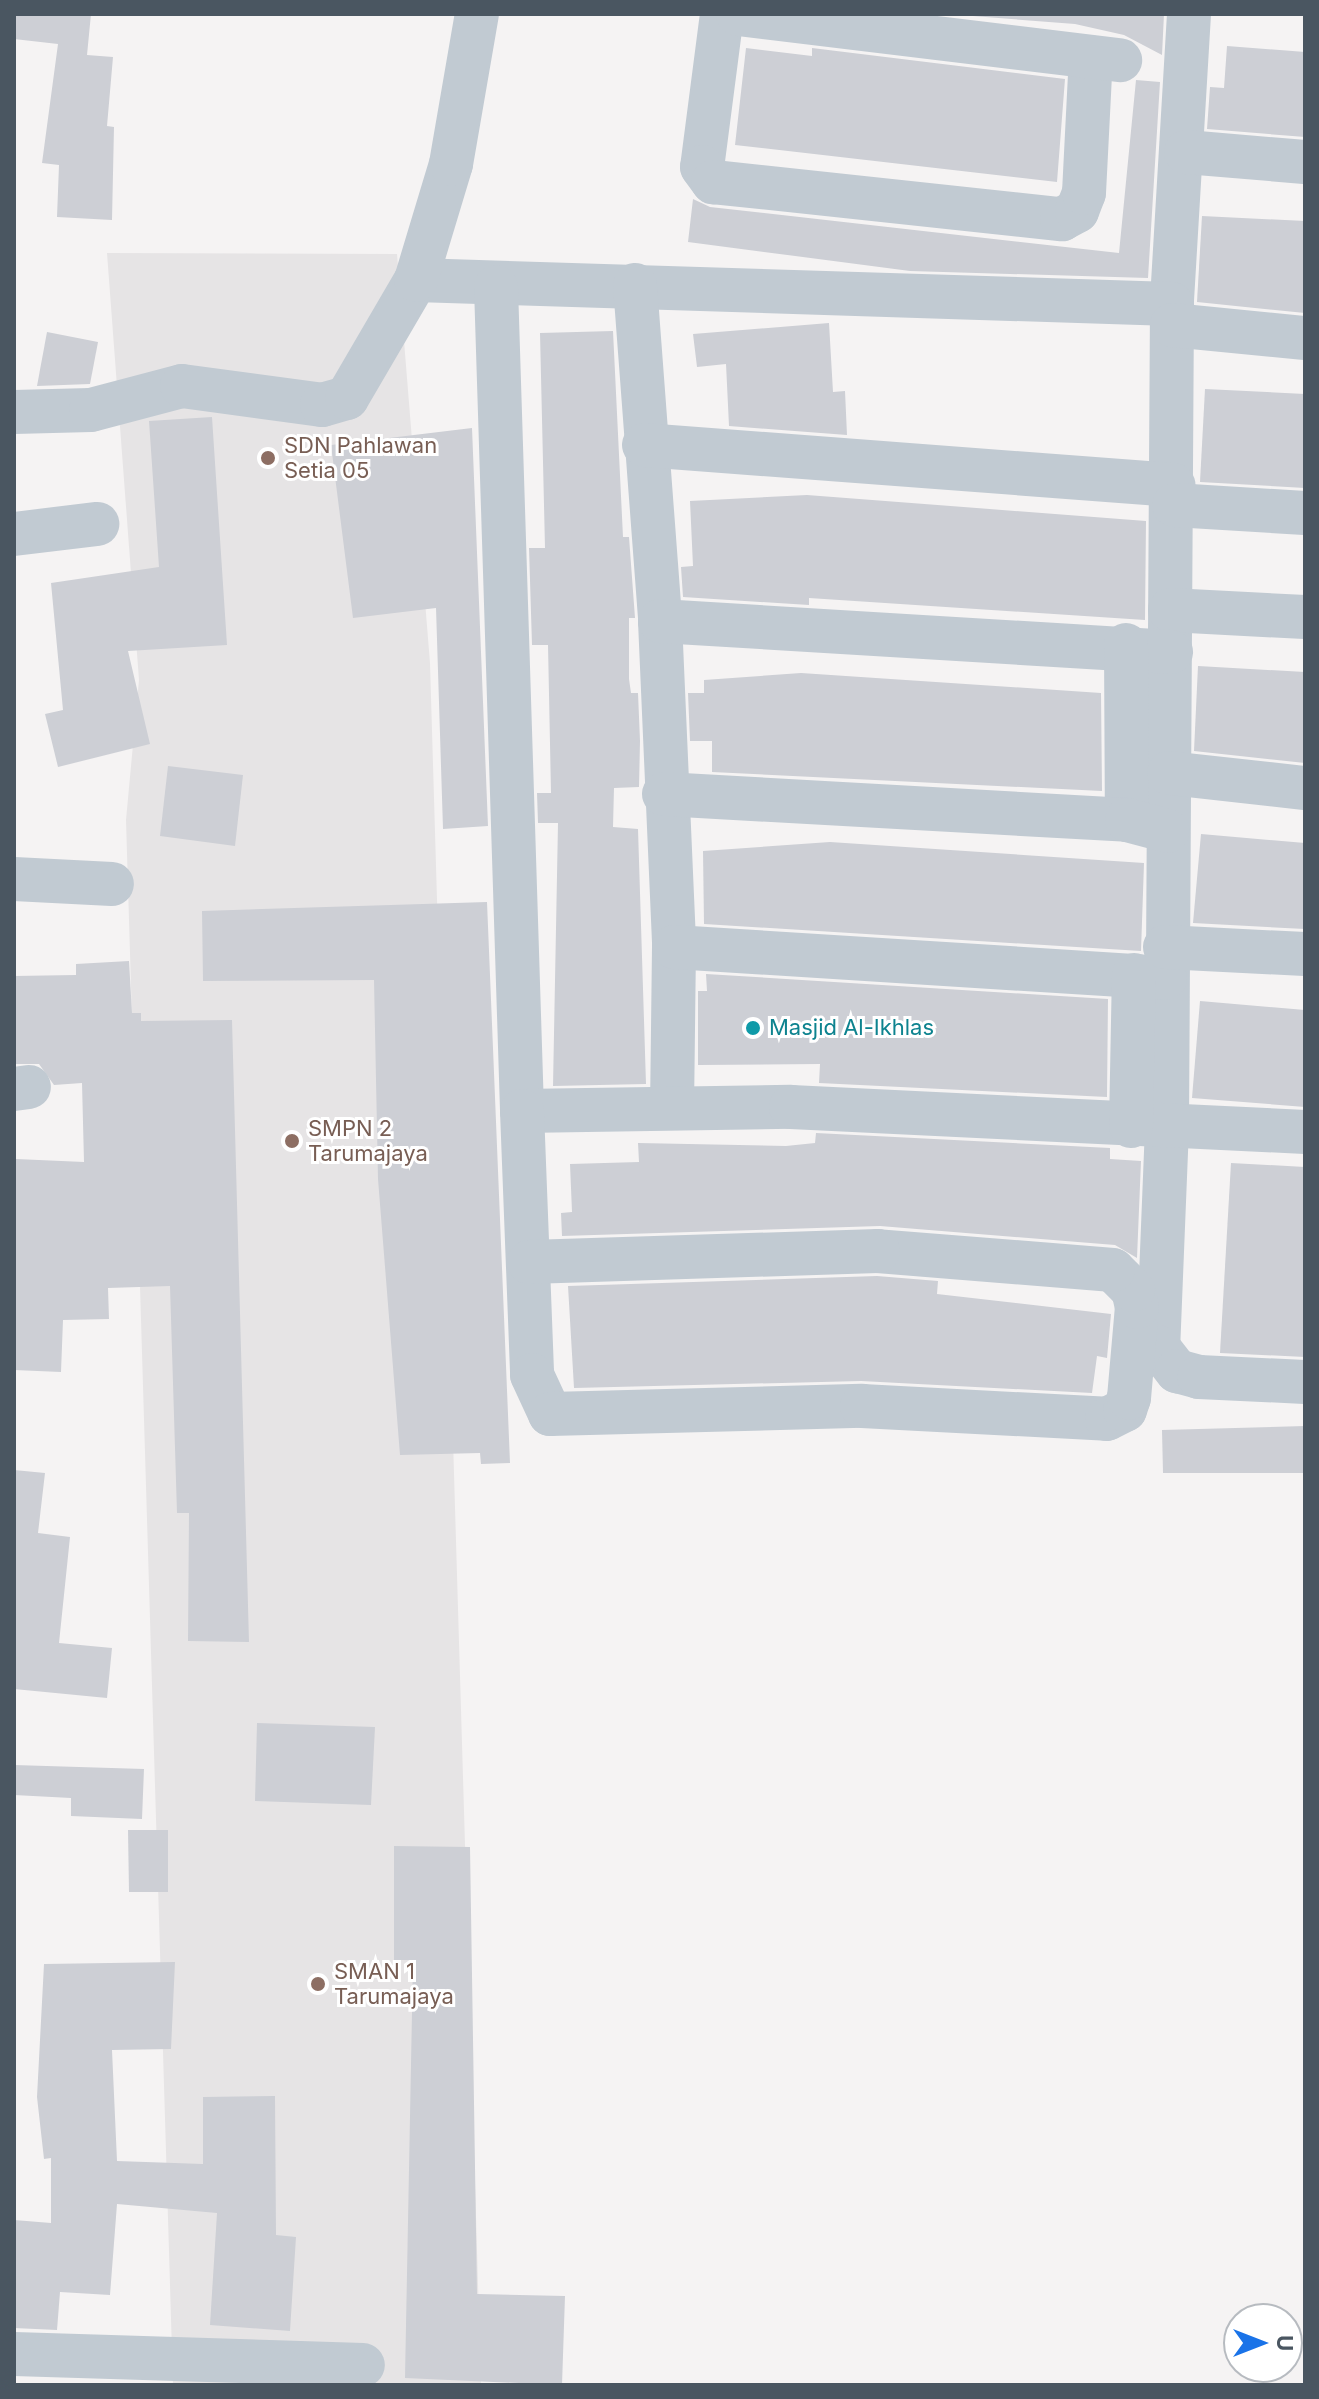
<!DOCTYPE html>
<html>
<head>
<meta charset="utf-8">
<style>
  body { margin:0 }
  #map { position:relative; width:1319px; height:2399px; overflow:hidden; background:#f5f3f3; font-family:Inter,sans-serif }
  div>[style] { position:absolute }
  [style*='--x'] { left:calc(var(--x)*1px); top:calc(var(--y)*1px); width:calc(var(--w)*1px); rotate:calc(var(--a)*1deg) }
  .education>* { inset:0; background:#e6e4e5 }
  .building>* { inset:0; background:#cdcfd5 }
  .minor>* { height:44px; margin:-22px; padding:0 22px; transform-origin:22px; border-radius:22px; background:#c1cad2 }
  .dots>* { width:22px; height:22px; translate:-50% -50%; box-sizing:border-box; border:4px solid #fff; border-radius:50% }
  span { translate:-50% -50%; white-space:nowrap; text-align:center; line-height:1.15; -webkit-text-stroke:6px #fff; paint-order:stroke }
  .education-label { font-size:22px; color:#785e54 }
  .left { translate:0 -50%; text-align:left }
  .culture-label { font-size:22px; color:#0d838f }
  .frame { position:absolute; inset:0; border:16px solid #4a5661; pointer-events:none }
  .north { position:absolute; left:1223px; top:2303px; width:80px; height:80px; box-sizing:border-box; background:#fff; border:2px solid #b7bbc0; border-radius:50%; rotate:90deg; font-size:22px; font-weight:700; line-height:32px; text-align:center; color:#4a5661 }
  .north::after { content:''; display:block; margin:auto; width:28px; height:36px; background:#1a73e8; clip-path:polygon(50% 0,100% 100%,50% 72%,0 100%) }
</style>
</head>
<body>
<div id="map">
  <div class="education">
    <i style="clip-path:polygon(107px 253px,397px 254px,430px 663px,481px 2385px,173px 2385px,126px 820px,139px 680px)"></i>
  </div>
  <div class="building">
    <i style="clip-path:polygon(14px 14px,91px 14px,87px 55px,113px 57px,107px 126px,114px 127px,112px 220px,57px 217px,59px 165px,42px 163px,58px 44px,14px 39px)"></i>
    <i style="clip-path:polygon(947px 14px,1164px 14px,1162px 55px,1124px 35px,1075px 24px)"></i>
    <i style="clip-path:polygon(1227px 46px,1305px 52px,1305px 137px,1207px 129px,1210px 87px,1224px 88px)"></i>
    <i style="clip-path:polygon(746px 48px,812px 56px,812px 48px,1065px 79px,1057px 182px,735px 145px)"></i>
    <i style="clip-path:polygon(1136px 80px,1160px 82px,1148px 278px,910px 271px,688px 242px,693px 199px,710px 207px,1119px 253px)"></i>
    <i style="clip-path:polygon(1202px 216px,1305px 221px,1305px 313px,1197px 302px)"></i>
    <i style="clip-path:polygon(829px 323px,833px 392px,845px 391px,847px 435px,729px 426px,726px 364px,697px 367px,693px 334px)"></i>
    <i style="clip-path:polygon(613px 331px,623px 537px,629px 537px,635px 618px,629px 618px,629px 679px,631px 693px,638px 693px,640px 741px,639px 787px,614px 788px,613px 827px,638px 829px,646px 1084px,553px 1086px,558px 823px,538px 823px,537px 793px,551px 793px,548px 645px,532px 645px,529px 548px,545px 548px,540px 333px)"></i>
    <i style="clip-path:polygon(47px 332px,98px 342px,90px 384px,37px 386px)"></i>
    <i style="clip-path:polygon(1205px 389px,1305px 394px,1305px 488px,1200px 482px)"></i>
    <i style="clip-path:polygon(212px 417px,227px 645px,128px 651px,150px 744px,58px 767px,45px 714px,63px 710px,51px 583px,159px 567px,149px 421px)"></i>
    <i style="clip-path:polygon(472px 428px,488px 826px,443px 829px,436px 608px,353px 618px,331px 445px)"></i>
    <i style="clip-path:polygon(807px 495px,1146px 521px,1145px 620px,809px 598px,809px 605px,683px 597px,681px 567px,693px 566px,690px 501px)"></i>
    <i style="clip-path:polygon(1198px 666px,1305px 672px,1305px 763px,1194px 751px)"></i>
    <i style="clip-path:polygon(801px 673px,1101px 693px,1102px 791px,712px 772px,712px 741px,690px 741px,688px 693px,704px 693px,704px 680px)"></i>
    <i style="clip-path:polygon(168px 766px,243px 775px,235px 846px,160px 836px)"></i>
    <i style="clip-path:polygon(1201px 834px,1305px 843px,1305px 929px,1193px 923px)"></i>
    <i style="clip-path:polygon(830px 842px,1144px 863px,1141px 951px,704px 924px,703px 851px)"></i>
    <i style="clip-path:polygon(487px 902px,510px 1463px,481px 1464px,480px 1453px,400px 1455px,378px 1179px,374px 980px,203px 981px,202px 911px)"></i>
    <i style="clip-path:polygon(129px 961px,132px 1013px,141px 1013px,141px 1021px,232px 1020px,249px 1642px,188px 1641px,189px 1513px,177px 1513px,170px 1286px,108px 1288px,109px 1319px,63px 1320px,61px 1372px,14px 1370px,16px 1159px,84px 1162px,82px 1083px,54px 1085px,39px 1064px,14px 1064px,14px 976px,76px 975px,76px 964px)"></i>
    <i style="clip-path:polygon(706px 974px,1108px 999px,1107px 1097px,819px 1083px,820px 1064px,698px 1065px,698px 991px,707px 991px)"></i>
    <i style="clip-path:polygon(1200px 1001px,1305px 1010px,1305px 1107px,1192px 1098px)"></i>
    <i style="clip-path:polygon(816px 1133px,1110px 1148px,1110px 1159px,1141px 1161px,1137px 1258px,1115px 1245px,880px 1226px,562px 1236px,561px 1213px,572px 1212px,570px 1164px,639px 1162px,638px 1143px,786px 1146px,815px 1143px)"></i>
    <i style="clip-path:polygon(1231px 1163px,1305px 1167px,1305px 1357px,1220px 1353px)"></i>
    <i style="clip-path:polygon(877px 1276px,938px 1281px,937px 1294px,1111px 1314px,1107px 1358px,1097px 1356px,1092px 1393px,861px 1381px,574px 1388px,568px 1286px)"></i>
    <i style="clip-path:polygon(1305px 1426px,1305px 1473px,1163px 1473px,1162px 1430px)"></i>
    <i style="clip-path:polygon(14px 1470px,45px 1473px,38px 1533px,70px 1537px,59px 1643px,112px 1648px,107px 1698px,14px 1689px)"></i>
    <i style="clip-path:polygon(257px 1723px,375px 1727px,371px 1805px,255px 1801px)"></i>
    <i style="clip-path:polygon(14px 1765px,144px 1769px,142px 1819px,71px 1816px,71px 1798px,14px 1795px)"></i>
    <i style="clip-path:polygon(128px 1830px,168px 1830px,168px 1892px,129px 1892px)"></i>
    <i style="clip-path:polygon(394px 1846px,470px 1847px,477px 2294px,565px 2296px,562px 2385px,405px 2378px,413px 1960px,394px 1960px)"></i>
    <i style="clip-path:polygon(175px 1962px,171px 2049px,112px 2050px,117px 2161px,203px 2164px,203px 2097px,275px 2096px,276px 2235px,296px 2237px,290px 2331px,210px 2325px,217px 2213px,117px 2204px,110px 2295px,60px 2292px,57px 2330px,14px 2328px,14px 2220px,51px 2223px,51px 2158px,44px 2159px,37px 2097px,44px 1964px)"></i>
  </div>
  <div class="minor">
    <i style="--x:722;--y:14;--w:154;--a:97.4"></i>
    <i style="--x:702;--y:167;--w:19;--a:54"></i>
    <i style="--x:713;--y:182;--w:351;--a:6.1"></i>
    <i style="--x:1062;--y:219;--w:17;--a:-28"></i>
    <i style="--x:1077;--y:211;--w:19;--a:-69"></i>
    <i style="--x:1084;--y:193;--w:136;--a:-87.1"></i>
    <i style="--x:738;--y:14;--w:385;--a:6.9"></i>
    <i style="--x:1189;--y:14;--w:290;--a:93.4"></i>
    <i style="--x:1172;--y:304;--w:823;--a:90.35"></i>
    <i style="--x:1167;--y:1127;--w:220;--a:92.3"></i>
    <i style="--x:1158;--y:1347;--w:31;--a:52"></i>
    <i style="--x:1177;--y:1371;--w:23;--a:15"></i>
    <i style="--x:1199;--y:1377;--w:106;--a:2.7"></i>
    <i style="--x:1186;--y:152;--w:119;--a:4.8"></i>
    <i style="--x:416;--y:280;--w:756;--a:1.82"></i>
    <i style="--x:635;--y:285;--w:337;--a:85.7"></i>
    <i style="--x:660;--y:621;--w:326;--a:87.5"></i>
    <i style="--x:674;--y:947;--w:160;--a:90.7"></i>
    <i style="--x:496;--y:287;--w:824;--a:88.19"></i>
    <i style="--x:522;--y:1111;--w:269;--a:-0.9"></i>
    <i style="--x:791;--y:1107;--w:515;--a:2.78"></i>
    <i style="--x:1172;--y:325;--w:134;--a:5.6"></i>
    <i style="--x:14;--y:412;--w:77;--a:-1.5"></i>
    <i style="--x:91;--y:410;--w:94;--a:-14.8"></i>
    <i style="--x:182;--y:386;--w:141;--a:7.7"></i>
    <i style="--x:322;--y:405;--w:26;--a:-16"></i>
    <i style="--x:347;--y:398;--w:137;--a:-59.7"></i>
    <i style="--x:416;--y:280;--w:121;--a:-73.2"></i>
    <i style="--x:451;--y:164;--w:152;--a:-80.2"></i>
    <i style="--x:644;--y:445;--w:531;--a:4.32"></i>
    <i style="--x:1174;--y:505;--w:131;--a:3.5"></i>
    <i style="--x:14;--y:534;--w:84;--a:-6.9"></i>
    <i style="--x:1170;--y:610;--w:135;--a:3"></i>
    <i style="--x:660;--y:621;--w:512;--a:3.47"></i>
    <i style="--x:1126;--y:645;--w:175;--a:89.7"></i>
    <i style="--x:1169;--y:773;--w:137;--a:6.3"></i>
    <i style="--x:664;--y:794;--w:464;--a:3.2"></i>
    <i style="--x:1127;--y:820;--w:42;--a:15"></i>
    <i style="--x:14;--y:879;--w:98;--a:2.9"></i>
    <i style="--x:674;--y:947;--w:492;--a:3.6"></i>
    <i style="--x:1165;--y:947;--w:140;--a:2.9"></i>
    <i style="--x:14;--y:1089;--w:15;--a:-8"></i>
    <i style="--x:522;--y:1111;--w:264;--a:87.8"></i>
    <i style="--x:532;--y:1375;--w:43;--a:65.2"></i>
    <i style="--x:550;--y:1414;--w:312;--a:-1.5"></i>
    <i style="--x:862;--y:1406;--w:245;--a:3"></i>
    <i style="--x:1107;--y:1419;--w:20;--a:-27"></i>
    <i style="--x:1125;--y:1410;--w:13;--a:-72"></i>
    <i style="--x:1129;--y:1398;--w:91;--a:-85"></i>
    <i style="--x:1137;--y:1307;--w:17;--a:-103"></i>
    <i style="--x:1133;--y:1290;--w:28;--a:-135"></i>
    <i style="--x:1113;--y:1270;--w:236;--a:-175.4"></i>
    <i style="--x:878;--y:1251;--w:349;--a:178.2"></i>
    <i style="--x:1131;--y:1126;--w:151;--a:-88.9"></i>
    <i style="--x:14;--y:2354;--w:349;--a:1.8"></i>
  </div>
  <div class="dots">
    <i style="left:268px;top:458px;background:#8d6e63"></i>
    <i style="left:753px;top:1028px;background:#0f9aa8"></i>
    <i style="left:292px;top:1141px;background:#8d6e63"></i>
    <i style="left:318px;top:1984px;background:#8d6e63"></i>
  </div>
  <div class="education-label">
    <span class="left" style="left:284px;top:458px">SDN Pahlawan<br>Setia 05</span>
    <span class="left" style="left:308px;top:1141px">SMPN 2<br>Tarumajaya</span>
    <span class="left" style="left:334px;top:1984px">SMAN 1<br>Tarumajaya</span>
  </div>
  <div class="culture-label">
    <span class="left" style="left:769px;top:1028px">Masjid Al-Ikhlas</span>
  </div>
  <div class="frame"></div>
  <div class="north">U</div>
</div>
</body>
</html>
